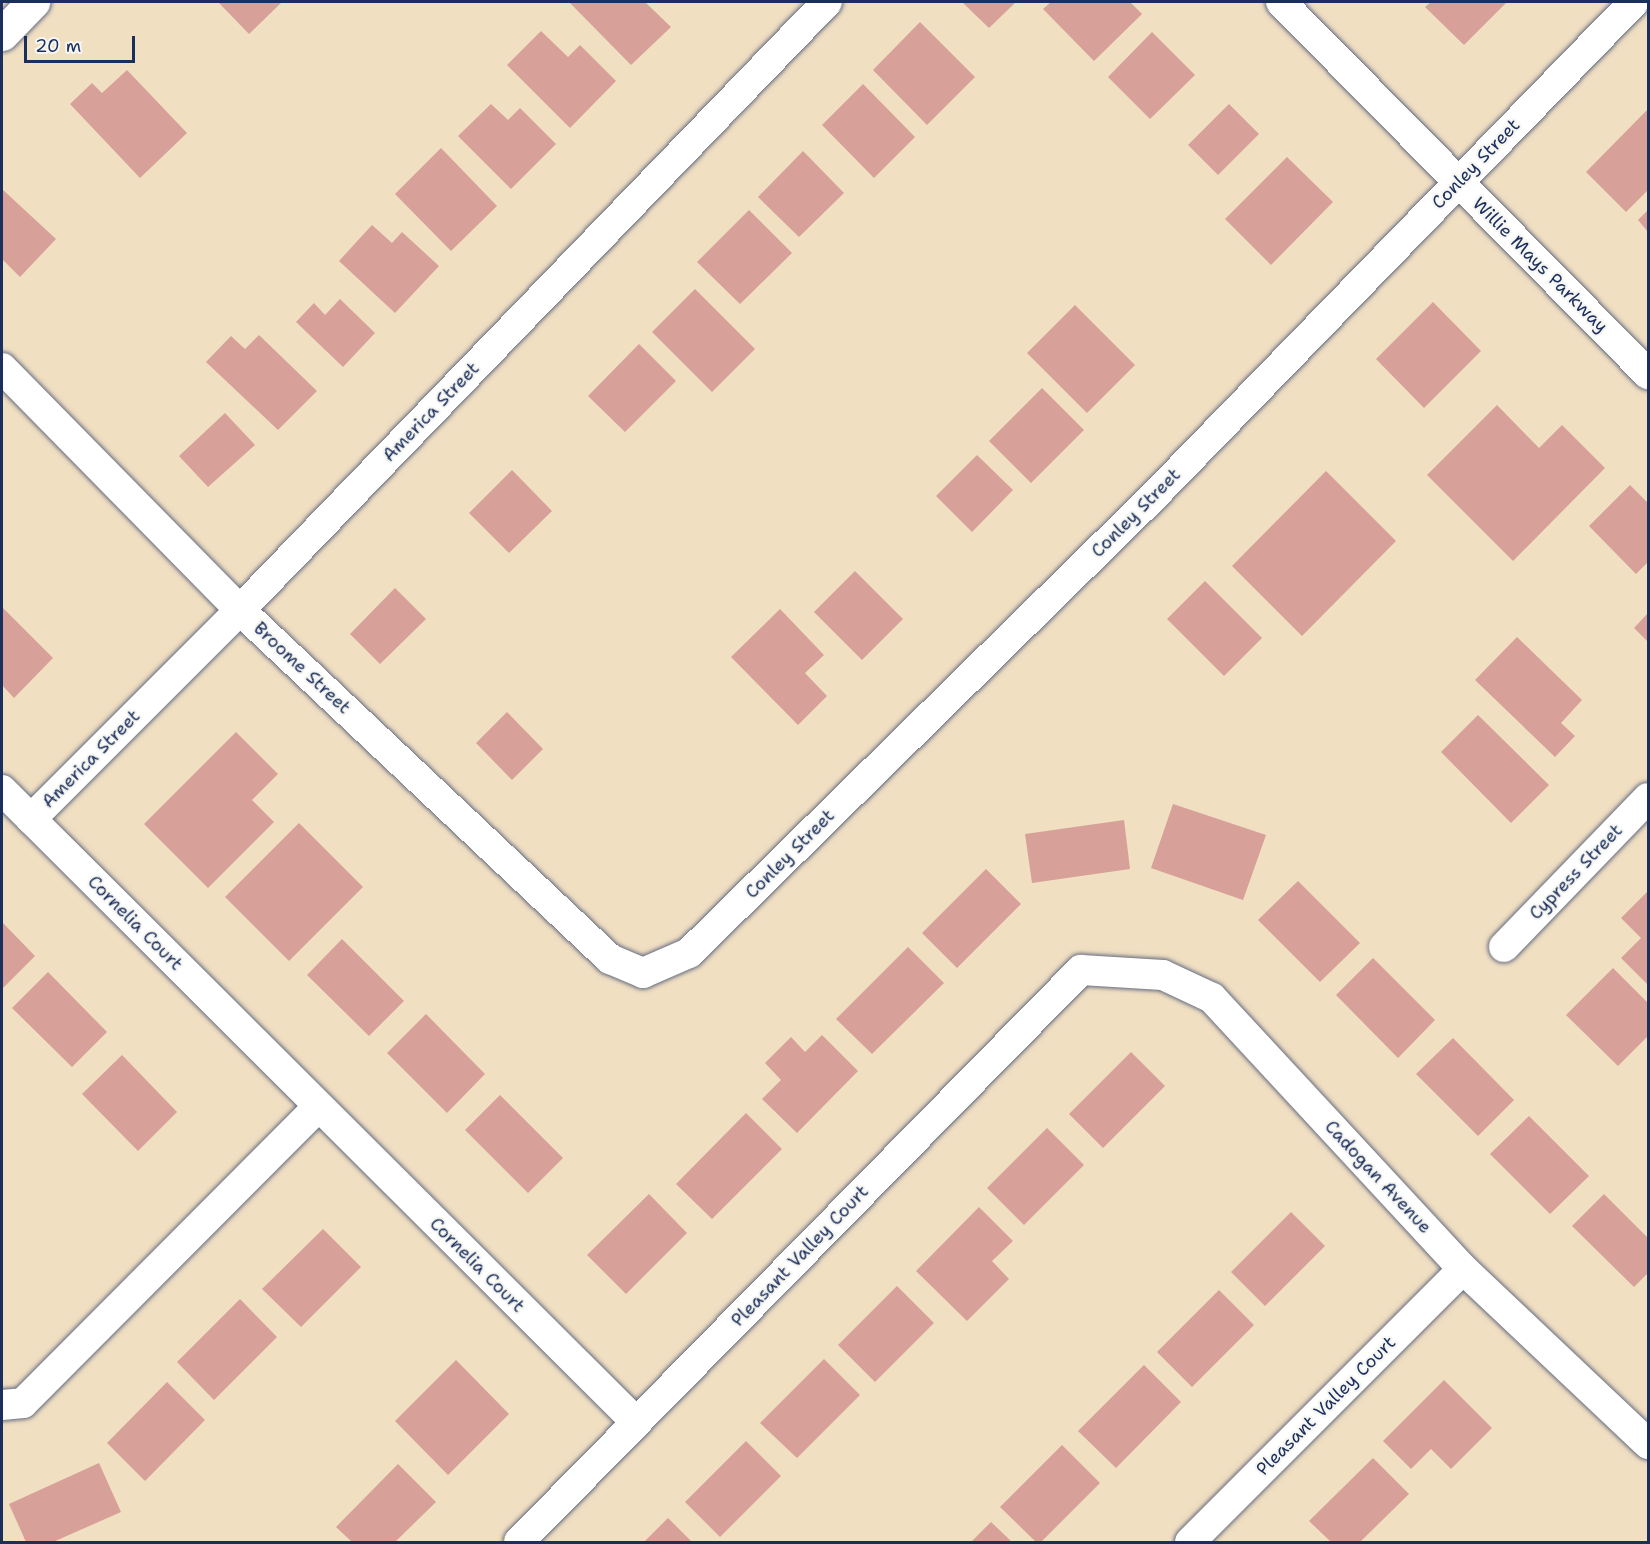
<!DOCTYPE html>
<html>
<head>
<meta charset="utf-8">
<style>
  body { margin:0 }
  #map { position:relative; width:1650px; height:1544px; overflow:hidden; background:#f1dfc2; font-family:"Shantell Sans",sans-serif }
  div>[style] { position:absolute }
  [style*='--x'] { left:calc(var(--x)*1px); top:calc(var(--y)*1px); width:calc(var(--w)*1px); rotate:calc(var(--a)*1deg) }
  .building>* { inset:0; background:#d7a099 }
  .roads { filter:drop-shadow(0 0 2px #666d81) drop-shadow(0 0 2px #666d81) }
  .minor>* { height:30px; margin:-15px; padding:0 15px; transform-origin:15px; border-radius:15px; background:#fff }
  .tertiary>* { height:33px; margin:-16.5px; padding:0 16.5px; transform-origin:16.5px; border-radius:16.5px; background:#fff }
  span { translate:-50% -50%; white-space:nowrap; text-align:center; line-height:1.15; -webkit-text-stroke:4.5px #f6f6f2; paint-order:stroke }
  .street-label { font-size:18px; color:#1b2f5e }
  .frame { position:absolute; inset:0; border:3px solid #1b2f5e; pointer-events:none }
  .scale { position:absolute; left:24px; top:36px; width:111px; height:27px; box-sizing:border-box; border:3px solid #1b2f5e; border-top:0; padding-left:8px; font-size:18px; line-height:21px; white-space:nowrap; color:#1b2f5e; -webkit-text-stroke:4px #f6f6f2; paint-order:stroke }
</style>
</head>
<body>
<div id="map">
  <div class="building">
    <i style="clip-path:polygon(218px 2px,282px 2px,249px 34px)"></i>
    <i style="clip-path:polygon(569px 2px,645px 2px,671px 27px,631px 65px)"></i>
    <i style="clip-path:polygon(962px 2px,1016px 2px,989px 28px)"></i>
    <i style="clip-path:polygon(1051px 2px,1130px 2px,1142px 14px,1094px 61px,1043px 9px)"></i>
    <i style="clip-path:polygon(1431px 2px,1507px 2px,1464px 45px,1425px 7px)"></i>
    <i style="clip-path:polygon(920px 22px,975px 77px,927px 125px,873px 70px)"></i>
    <i style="clip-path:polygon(541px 31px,568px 57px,580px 45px,616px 81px,570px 128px,507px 65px)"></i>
    <i style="clip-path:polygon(1152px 32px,1195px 75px,1150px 119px,1108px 77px)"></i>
    <i style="clip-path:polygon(127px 70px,187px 133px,140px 178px,70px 104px,92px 83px,102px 93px)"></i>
    <i style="clip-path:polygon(863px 84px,915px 137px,874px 178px,822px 125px)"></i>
    <i style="clip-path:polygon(491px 104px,508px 120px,520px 108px,556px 144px,511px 189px,458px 136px)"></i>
    <i style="clip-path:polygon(1229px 104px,1259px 134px,1218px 175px,1188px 145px)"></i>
    <i style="clip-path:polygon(1648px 109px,1648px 190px,1626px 212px,1586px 172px)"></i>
    <i style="clip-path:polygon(441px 148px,497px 206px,451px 251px,395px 194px)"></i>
    <i style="clip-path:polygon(803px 151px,844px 193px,799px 237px,758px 197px)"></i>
    <i style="clip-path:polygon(1287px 157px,1333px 202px,1271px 265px,1225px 219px)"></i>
    <i style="clip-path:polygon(2px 189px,56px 239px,20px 277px,2px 259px)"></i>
    <i style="clip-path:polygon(749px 210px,792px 253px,740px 304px,697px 262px)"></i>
    <i style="clip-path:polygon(1648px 210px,1648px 232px,1638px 220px)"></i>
    <i style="clip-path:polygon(372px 225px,392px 243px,402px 232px,439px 266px,395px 313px,339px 261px)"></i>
    <i style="clip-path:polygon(695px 289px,755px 349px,712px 392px,652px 332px)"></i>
    <i style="clip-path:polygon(340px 299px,375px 333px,343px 367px,296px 322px,314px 303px,325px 315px)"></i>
    <i style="clip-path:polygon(1433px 302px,1481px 351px,1424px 408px,1376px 359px)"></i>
    <i style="clip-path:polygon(1075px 305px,1135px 365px,1087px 413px,1027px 353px)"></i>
    <i style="clip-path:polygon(259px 335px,317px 391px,278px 430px,206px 362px,231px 336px,245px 349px)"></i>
    <i style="clip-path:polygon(639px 344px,676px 381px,625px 432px,588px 396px)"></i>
    <i style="clip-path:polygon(1042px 388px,1084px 430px,1031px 483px,989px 441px)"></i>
    <i style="clip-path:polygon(1497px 405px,1539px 448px,1562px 425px,1605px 468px,1513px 561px,1427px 475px)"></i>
    <i style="clip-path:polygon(225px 413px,255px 445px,208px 487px,179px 456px)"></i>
    <i style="clip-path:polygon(977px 455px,1013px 490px,972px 532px,936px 496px)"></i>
    <i style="clip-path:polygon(512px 470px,552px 511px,509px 553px,469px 513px)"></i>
    <i style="clip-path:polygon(1326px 471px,1396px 541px,1302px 636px,1232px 566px)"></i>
    <i style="clip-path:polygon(1630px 485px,1648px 503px,1648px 562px,1636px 574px,1589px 526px)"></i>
    <i style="clip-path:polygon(855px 571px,903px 619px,862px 660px,814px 612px)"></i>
    <i style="clip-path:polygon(1205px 581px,1262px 638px,1224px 676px,1167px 619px)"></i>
    <i style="clip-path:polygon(395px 588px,426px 619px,380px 664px,350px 634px)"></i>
    <i style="clip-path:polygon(2px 607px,53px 658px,14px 698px,2px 685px)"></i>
    <i style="clip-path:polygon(780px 609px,824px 655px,805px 673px,827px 696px,798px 725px,731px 657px)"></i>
    <i style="clip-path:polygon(1648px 613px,1648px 642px,1634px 628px)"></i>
    <i style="clip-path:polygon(1517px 637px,1582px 700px,1561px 723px,1575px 736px,1555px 757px,1475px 680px)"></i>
    <i style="clip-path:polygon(507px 712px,543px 749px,512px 780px,476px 743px)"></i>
    <i style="clip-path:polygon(1478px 715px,1549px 785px,1511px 823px,1441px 752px)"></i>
    <i style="clip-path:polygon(236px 732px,278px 774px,252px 800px,274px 822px,208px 888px,144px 824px)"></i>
    <i style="clip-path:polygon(1173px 804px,1266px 835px,1243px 900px,1151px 868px)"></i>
    <i style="clip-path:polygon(1124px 820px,1130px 869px,1032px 883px,1025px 834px)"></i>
    <i style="clip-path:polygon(299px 823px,363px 887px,289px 961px,225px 897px)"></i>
    <i style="clip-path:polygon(986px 869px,1021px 904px,957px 968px,922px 933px)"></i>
    <i style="clip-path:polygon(1298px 881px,1360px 943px,1320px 982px,1258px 920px)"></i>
    <i style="clip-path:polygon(1648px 891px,1648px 985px,1621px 958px,1641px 938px,1621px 918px)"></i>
    <i style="clip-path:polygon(2px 922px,35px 956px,2px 989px)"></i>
    <i style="clip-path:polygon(342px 939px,404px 1001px,369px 1036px,307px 975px)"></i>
    <i style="clip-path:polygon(908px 947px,944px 983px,872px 1054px,836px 1019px)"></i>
    <i style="clip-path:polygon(1373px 958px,1435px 1020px,1398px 1058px,1336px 995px)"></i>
    <i style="clip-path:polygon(1613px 968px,1648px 1003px,1648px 1036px,1618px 1066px,1566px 1015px)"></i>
    <i style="clip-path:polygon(48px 972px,107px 1032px,72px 1067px,12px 1008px)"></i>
    <i style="clip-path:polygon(426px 1014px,485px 1074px,447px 1113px,387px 1053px)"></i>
    <i style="clip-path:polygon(822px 1035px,858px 1071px,797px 1133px,762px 1099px,781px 1080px,765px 1063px,791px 1037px,805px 1052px)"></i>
    <i style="clip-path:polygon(1453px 1038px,1514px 1100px,1478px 1136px,1416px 1074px)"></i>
    <i style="clip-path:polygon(1131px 1052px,1165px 1086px,1103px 1148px,1069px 1114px)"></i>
    <i style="clip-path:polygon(122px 1055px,177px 1112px,138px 1151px,82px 1094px)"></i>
    <i style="clip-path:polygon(500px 1095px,563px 1158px,528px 1193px,465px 1130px)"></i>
    <i style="clip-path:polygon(746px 1113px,782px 1149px,712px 1219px,676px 1184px)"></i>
    <i style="clip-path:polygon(1529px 1116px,1589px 1176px,1550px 1214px,1490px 1154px)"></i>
    <i style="clip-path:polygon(1047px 1128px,1084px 1165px,1024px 1225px,987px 1188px)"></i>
    <i style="clip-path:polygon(649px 1194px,687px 1233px,626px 1294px,587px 1255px)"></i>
    <i style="clip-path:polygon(1604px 1194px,1648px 1238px,1648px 1273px,1634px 1287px,1572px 1226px)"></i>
    <i style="clip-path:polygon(979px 1207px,1013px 1241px,992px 1261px,1009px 1279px,967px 1321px,916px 1271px)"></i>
    <i style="clip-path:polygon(1291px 1212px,1325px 1246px,1265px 1306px,1231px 1272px)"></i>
    <i style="clip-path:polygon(323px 1229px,361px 1267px,301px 1327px,262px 1289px)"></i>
    <i style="clip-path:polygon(897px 1286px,934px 1323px,875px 1382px,838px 1345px)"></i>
    <i style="clip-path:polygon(1219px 1290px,1254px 1325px,1192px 1387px,1157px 1352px)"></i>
    <i style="clip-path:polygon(240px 1299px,277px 1337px,214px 1400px,177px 1362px)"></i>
    <i style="clip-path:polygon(824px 1359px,860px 1395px,797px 1458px,760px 1423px)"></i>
    <i style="clip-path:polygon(456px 1360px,509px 1414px,448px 1475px,395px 1421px)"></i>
    <i style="clip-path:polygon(1144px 1365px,1181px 1402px,1116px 1468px,1078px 1431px)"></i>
    <i style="clip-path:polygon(1444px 1380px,1492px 1428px,1451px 1469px,1431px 1449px,1411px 1469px,1383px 1441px)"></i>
    <i style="clip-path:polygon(167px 1382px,205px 1420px,145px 1481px,107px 1443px)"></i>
    <i style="clip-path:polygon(746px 1441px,781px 1476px,720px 1537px,685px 1502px)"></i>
    <i style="clip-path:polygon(1062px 1445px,1100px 1483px,1041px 1542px,1036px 1542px,1000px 1507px)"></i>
    <i style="clip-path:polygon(1373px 1458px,1409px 1494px,1360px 1542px,1331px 1542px,1309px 1521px)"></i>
    <i style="clip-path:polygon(99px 1463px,121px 1512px,53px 1542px,26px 1542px,9px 1504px)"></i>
    <i style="clip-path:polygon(398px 1464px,436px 1502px,395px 1542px,352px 1542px,336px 1527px)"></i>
    <i style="clip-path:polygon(668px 1518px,692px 1542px,644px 1542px)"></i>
    <i style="clip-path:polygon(991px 1522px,1012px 1542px,971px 1542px)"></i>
  </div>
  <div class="roads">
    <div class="minor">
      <i style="--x:1281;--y:2;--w:523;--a:45.39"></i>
      <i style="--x:2;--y:368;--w:339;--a:45.5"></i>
      <i style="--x:240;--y:610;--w:509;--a:43.33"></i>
      <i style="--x:610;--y:959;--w:36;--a:23"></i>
      <i style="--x:643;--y:973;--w:50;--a:-23.5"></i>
      <i style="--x:689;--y:953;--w:653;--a:-44.5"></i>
      <i style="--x:1155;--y:495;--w:687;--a:-45.83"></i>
      <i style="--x:2;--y:790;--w:895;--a:44.91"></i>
      <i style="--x:31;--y:819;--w:296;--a:-45"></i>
      <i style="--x:240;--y:610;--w:845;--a:-46.01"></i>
      <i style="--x:1504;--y:947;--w:207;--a:-46"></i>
      <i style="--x:2;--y:1405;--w:21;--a:-5"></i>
      <i style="--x:23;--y:1403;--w:418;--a:-45.1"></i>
      <i style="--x:519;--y:1542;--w:802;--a:-45.51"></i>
      <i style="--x:1081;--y:970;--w:82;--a:3.5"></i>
      <i style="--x:1163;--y:975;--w:54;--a:25.1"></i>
      <i style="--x:1212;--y:998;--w:369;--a:47.2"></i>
      <i style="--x:1463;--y:1269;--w:255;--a:43.4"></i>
      <i style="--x:1190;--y:1542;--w:386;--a:-45"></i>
    </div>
    <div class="tertiary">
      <i style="--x:2;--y:34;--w:45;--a:-45.9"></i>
    </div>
  </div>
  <div class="street-label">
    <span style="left:1476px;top:164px;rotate:-46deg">Conley Street</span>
    <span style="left:1540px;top:265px;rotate:45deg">Willie Mays Parkway</span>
    <span style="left:431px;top:412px;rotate:-46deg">America Street</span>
    <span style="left:1136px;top:513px;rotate:-45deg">Conley Street</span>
    <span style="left:302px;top:668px;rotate:43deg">Broome Street</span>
    <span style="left:91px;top:759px;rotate:-45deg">America Street</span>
    <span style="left:790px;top:854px;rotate:-45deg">Conley Street</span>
    <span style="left:1576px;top:872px;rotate:-46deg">Cypress Street</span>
    <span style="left:135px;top:923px;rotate:45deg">Cornelia Court</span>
    <span style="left:1378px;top:1177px;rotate:47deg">Cadogan Avenue</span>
    <span style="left:800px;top:1256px;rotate:-46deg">Pleasant Valley Court</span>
    <span style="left:477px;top:1265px;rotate:45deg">Cornelia Court</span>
    <span style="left:1326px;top:1406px;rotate:-45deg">Pleasant Valley Court</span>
  </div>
  <div class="frame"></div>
  <div class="scale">20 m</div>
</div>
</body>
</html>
